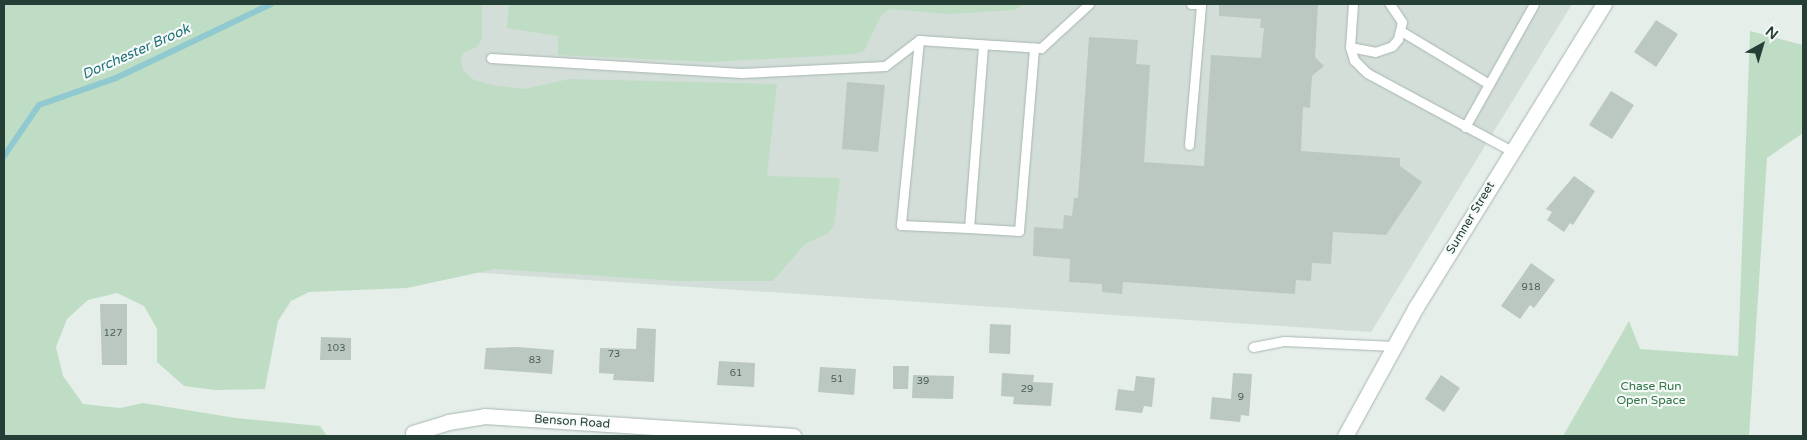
<!DOCTYPE html>
<html>
<head>
<meta charset="utf-8">
<style>
  body { margin:0 }
  #map { position:relative; width:1807px; height:440px; overflow:hidden; background:#e5eee9; font-family:"Varela Round",sans-serif }
  div>[style] { position:absolute }
  [style*='--x'] { left:calc(var(--x)*1px); top:calc(var(--y)*1px); width:calc(var(--w)*1px); rotate:calc(var(--a)*1deg) }
  .built>* { inset:0; background:#d3ded8 }
  .green>* { inset:0; background:#bfddc5 }
  .stream>* { height:6px; margin:-3px; padding:0 3px; transform-origin:3px; border-radius:3px; background:#90cad0 }
  .building>* { inset:0; background:#bbc8c2 }
  .roads { filter:drop-shadow(0 0 1px #a8b6b0) drop-shadow(0 0 1px #a8b6b0) }
  .service>* { height:9px; margin:-4.5px; padding:0 4.5px; transform-origin:4.5px; border-radius:4.5px; background:#fff }
  .minor>* { height:15px; margin:-7.5px; padding:0 7.5px; transform-origin:7.5px; border-radius:7.5px; background:#fff }
  .secondary>* { height:15px; margin:-7.5px; padding:0 7.5px; transform-origin:7.5px; border-radius:7.5px; background:#fff }
  span { translate:-50% -50%; white-space:nowrap; text-align:center; line-height:1.15; -webkit-text-stroke:4.5px #f6faf8; paint-order:stroke }
  .number-label { font-size:10px; color:#4a6159 }
  .number-label span { -webkit-text-stroke-width:0 }
  .street-label { font-size:12px; color:#253f36 }
  .park-label { font-size:12px; color:#317446 }
  .water-label { font-size:14px; color:#217179; font-style:italic }
  .frame { position:absolute; inset:0; border:5px solid #253f36; pointer-events:none }
  .north { position:absolute; left:1737px; top:20px; width:50px; height:50px; -webkit-text-stroke:4px #f6faf8; paint-order:stroke; rotate:39deg; font-size:14px; font-weight:700; line-height:20px; text-align:center; color:#253f36 }
  .north::after { content:''; display:block; margin:auto; width:18px; height:22px; background:#253f36; clip-path:polygon(50% 0,100% 100%,50% 72%,0 100%) }
</style>
</head>
<body>
<div id="map">
  <div class="built">
    <i style="clip-path:polygon(305px 4px,1572px 4px,1371px 332px,257px 258px)"></i>
  </div>
  <div class="green">
    <i style="clip-path:polygon(4px 4px,482px 4px,482px 39px,477px 47px,463px 53px,461px 62px,463px 70px,474px 80px,492px 85px,524px 89px,569px 79px,777px 84px,767px 176px,840px 178px,834px 226px,828px 233px,805px 244px,773px 281px,678px 281px,495px 269px,407px 288px,309px 292px,291px 301px,278px 321px,265px 389px,215px 390px,184px 386px,157px 362px,157px 329px,144px 306px,117px 293px,88px 300px,67px 319px,56px 347px,63px 376px,83px 404px,120px 408px,143px 403px,236px 418px,320px 426px,327px 436px,4px 436px)"></i>
    <i style="clip-path:polygon(509px 4px,1024px 4px,1015px 10px,949px 14px,891px 9px,882px 14px,864px 51px,855px 54px,710px 62px,558px 55px,558px 36px,507px 28px)"></i>
    <i style="clip-path:polygon(1750px 31px,1803px 45px,1803px 133px,1767px 158px,1749px 436px,1563px 436px,1629px 321px,1640px 349px,1738px 356px)"></i>
  </div>
  <div class="stream">
    <i style="--x:4;--y:156;--w:62;--a:-55.5"></i>
    <i style="--x:39;--y:105;--w:82;--a:-19.3"></i>
    <i style="--x:116;--y:78;--w:172;--a:-25.5"></i>
  </div>
  <div class="building">
    <i style="clip-path:polygon(1219px 4px,1318px 4px,1315px 57px,1324px 66px,1312px 76px,1310px 108px,1303px 107px,1301px 151px,1400px 158px,1400px 166px,1422px 182px,1386px 235px,1333px 232px,1331px 264px,1312px 263px,1311px 281px,1296px 280px,1295px 294px,1123px 282px,1122px 294px,1102px 292px,1102px 284px,1069px 282px,1070px 259px,1033px 256px,1034px 227px,1063px 229px,1064px 215px,1072px 216px,1074px 198px,1078px 198px,1089px 37px,1138px 40px,1136px 64px,1150px 65px,1144px 162px,1204px 166px,1211px 55px,1261px 58px,1264px 28px,1260px 28px,1261px 19px,1219px 16px)"></i>
    <i style="clip-path:polygon(1656px 20px,1678px 34px,1656px 67px,1634px 52px)"></i>
    <i style="clip-path:polygon(847px 82px,885px 85px,878px 152px,842px 149px)"></i>
    <i style="clip-path:polygon(1611px 91px,1634px 105px,1612px 139px,1589px 125px)"></i>
    <i style="clip-path:polygon(1574px 176px,1595px 191px,1573px 225px,1570px 223px,1564px 232px,1547px 220px,1552px 212px,1546px 209px)"></i>
    <i style="clip-path:polygon(1531px 263px,1555px 280px,1534px 308px,1530px 305px,1520px 319px,1501px 306px)"></i>
    <i style="clip-path:polygon(100px 304px,127px 304px,127px 365px,102px 365px)"></i>
    <i style="clip-path:polygon(990px 324px,1011px 325px,1010px 354px,989px 353px)"></i>
    <i style="clip-path:polygon(637px 328px,656px 329px,654px 382px,613px 380px,614px 374px,599px 373px,600px 348px,636px 349px)"></i>
    <i style="clip-path:polygon(321px 337px,351px 338px,351px 360px,320px 360px)"></i>
    <i style="clip-path:polygon(518px 347px,554px 350px,552px 374px,484px 369px,486px 348px)"></i>
    <i style="clip-path:polygon(719px 361px,755px 363px,754px 387px,717px 385px)"></i>
    <i style="clip-path:polygon(893px 366px,909px 366px,908px 389px,893px 389px)"></i>
    <i style="clip-path:polygon(820px 367px,856px 369px,854px 395px,818px 392px)"></i>
    <i style="clip-path:polygon(1002px 373px,1034px 375px,1033px 382px,1053px 383px,1051px 406px,1013px 404px,1014px 397px,1001px 396px)"></i>
    <i style="clip-path:polygon(1233px 373px,1252px 374px,1249px 416px,1241px 415px,1240px 422px,1210px 419px,1212px 397px,1231px 399px)"></i>
    <i style="clip-path:polygon(913px 375px,954px 376px,953px 399px,912px 398px)"></i>
    <i style="clip-path:polygon(1441px 375px,1460px 388px,1444px 412px,1425px 399px)"></i>
    <i style="clip-path:polygon(1136px 376px,1155px 378px,1152px 407px,1144px 406px,1142px 413px,1115px 410px,1118px 389px,1134px 391px)"></i>
  </div>
  <div class="roads">
    <div class="service">
      <i style="--x:1191;--y:4;--w:10;--a:0"></i>
      <i style="--x:1353;--y:4;--w:43;--a:94"></i>
      <i style="--x:1350;--y:47;--w:14;--a:73"></i>
      <i style="--x:1354;--y:60;--w:18;--a:45"></i>
      <i style="--x:1367;--y:73;--w:165;--a:28.3"></i>
      <i style="--x:1401;--y:31;--w:103;--a:31.1"></i>
      <i style="--x:919;--y:40;--w:186;--a:95.6"></i>
      <i style="--x:901;--y:225;--w:68;--a:2.5"></i>
      <i style="--x:969;--y:228;--w:184;--a:-85.6"></i>
      <i style="--x:1350;--y:47;--w:25;--a:11"></i>
      <i style="--x:1375;--y:52;--w:18;--a:-19"></i>
      <i style="--x:1392;--y:46;--w:9;--a:-49"></i>
      <i style="--x:1398;--y:39;--w:17;--a:-77"></i>
      <i style="--x:1402;--y:22;--w:22;--a:-124"></i>
      <i style="--x:491;--y:58;--w:251;--a:3.4"></i>
      <i style="--x:742;--y:73;--w:143;--a:-2.8"></i>
      <i style="--x:885;--y:66;--w:43;--a:-37.4"></i>
      <i style="--x:919;--y:40;--w:122;--a:3.8"></i>
      <i style="--x:1041;--y:48;--w:65;--a:-42.5"></i>
      <i style="--x:1465;--y:127;--w:141;--a:-60.7"></i>
      <i style="--x:1189;--y:145;--w:142;--a:-85.1"></i>
      <i style="--x:969;--y:228;--w:50;--a:3.4"></i>
      <i style="--x:1019;--y:231;--w:184;--a:-85.3"></i>
      <i style="--x:1253;--y:347;--w:32;--a:-11"></i>
      <i style="--x:1284;--y:341;--w:110;--a:2.6"></i>
    </div>
    <div class="minor">
      <i style="--x:413;--y:433;--w:37;--a:-17"></i>
      <i style="--x:448;--y:422;--w:36;--a:-9"></i>
      <i style="--x:484;--y:416;--w:310;--a:3.7"></i>
    </div>
    <div class="secondary">
      <i style="--x:1345;--y:436;--w:147;--a:-61.2"></i>
      <i style="--x:1416;--y:307;--w:357;--a:-58.2"></i>
    </div>
  </div>
  <div class="number-label">
    <span style="left:1531px;top:288px">918</span>
    <span style="left:113px;top:334px">127</span>
    <span style="left:336px;top:349px">103</span>
    <span style="left:614px;top:355px">73</span>
    <span style="left:535px;top:361px">83</span>
    <span style="left:736px;top:374px">61</span>
    <span style="left:837px;top:380px">51</span>
    <span style="left:923px;top:382px">39</span>
    <span style="left:1027px;top:390px">29</span>
    <span style="left:1241px;top:398px">9</span>
  </div>
  <div class="street-label">
    <span style="left:1471px;top:218px;rotate:-59deg">Sumner Street</span>
    <span style="left:572px;top:422px;rotate:4deg">Benson Road</span>
  </div>
  <div class="park-label">
    <span style="left:1651px;top:394px">Chase Run<br>Open Space</span>
  </div>
  <div class="water-label">
    <span style="left:136px;top:52px;rotate:-24deg">Dorchester Brook</span>
  </div>
  <div class="frame"></div>
  <div class="north">N</div>
</div>
</body>
</html>
